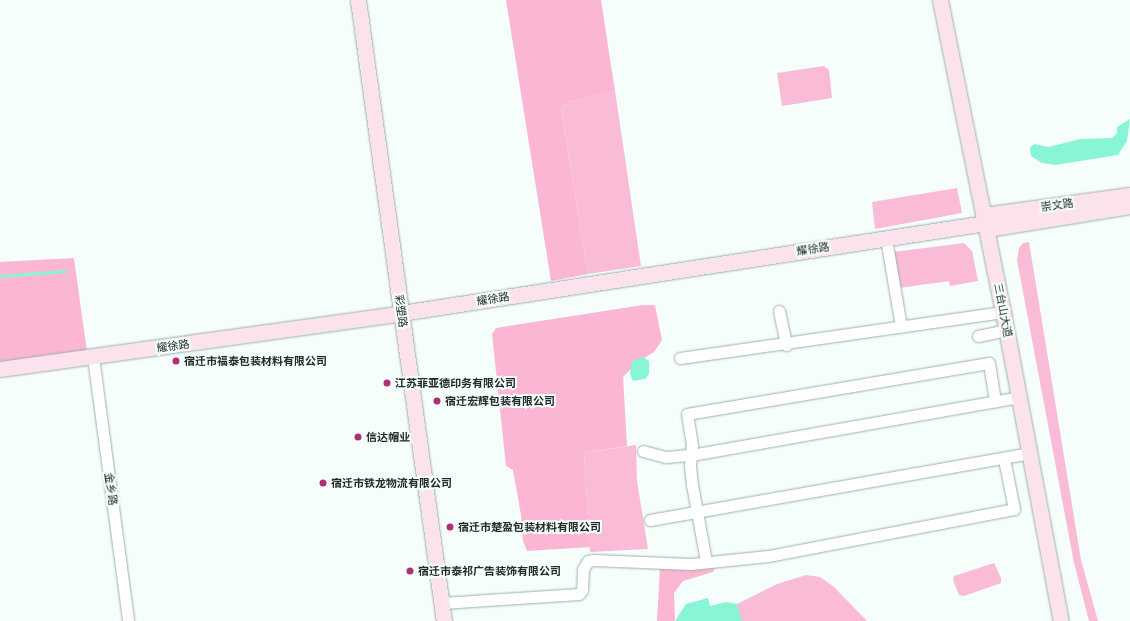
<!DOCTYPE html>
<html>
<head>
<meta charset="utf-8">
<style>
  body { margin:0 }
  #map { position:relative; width:1130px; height:621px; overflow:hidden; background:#f5fefb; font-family:"DM Sans","Noto Sans SC",sans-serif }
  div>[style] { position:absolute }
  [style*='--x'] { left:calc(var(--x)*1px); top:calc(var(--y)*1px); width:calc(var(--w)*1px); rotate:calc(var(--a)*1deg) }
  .green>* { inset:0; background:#fabbd6 }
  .forest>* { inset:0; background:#fbb6d4 }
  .water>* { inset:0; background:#88f5d7 }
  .stream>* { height:3px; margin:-1.5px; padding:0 1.5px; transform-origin:1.5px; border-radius:1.5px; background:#88f5d7 }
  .roads { filter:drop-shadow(0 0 1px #9cb1aa) drop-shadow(0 0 1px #9cb1aa) }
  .street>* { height:11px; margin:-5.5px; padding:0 5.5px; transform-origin:5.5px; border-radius:5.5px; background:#fff }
  .secondary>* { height:15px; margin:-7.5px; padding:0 7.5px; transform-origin:7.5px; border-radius:7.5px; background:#fbe2ed }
  .dots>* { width:11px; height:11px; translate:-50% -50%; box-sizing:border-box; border:2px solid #f5fefb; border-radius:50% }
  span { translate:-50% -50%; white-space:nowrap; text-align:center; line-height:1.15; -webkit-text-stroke:4px #f5fefb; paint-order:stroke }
  .street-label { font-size:11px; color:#232b29 }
  .poi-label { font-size:11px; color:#232b29; font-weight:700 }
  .left { translate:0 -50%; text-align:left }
</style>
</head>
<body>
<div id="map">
  <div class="green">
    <i style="clip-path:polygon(824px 66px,829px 70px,832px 98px,782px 106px,777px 73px)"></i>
    <i style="clip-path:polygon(615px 91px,641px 266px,588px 274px,561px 109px,566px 103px)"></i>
    <i style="clip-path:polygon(957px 188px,962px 213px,875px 229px,872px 202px)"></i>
    <i style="clip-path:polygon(1029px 242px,1081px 560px,1098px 621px,1089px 621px,1074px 563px,1017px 260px,1019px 248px,1023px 243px)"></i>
    <i style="clip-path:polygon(964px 243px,972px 251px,978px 281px,950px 286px,949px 281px,899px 288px,893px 252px)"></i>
    <i style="clip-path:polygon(636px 445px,637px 481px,648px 549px,590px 552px,584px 453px)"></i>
    <i style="clip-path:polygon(994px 563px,1001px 578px,1001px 583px,964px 596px,959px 595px,953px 580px,954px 576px)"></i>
    <i style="clip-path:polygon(806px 575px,820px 577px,834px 587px,867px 621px,741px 621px,737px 604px,777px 584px)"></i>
  </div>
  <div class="forest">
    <i style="clip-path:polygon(506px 0,601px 0,615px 91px,566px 103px,561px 109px,588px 274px,551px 281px)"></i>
    <i style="clip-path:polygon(74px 258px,87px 352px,0 364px,0 262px)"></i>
    <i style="clip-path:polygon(643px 305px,655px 305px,662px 340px,654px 352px,639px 361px,623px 377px,627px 446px,584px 453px,590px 547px,527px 551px,523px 541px,521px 515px,513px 470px,506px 466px,492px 334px,496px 328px)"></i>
    <i style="clip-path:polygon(718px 562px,713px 572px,683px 581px,674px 593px,675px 621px,657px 621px,660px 566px)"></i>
  </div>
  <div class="water">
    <i style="clip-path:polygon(1130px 119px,1127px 141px,1118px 155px,1055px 165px,1042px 163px,1031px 156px,1030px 148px,1034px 144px,1049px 147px,1080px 139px,1112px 138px,1117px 133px,1117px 127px)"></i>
    <i style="clip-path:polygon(643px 357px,649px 361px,649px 374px,645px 379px,633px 381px,630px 374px,632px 361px)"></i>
    <i style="clip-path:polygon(708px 598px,710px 606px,726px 602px,737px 604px,742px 621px,675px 621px,686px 604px)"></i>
  </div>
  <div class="stream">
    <i style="--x:0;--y:276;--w:65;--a:-4.4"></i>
  </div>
  <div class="roads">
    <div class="street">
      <i style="--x:886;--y:238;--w:90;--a:80.4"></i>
      <i style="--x:779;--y:311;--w:35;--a:78"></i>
      <i style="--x:978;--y:336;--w:30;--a:-12"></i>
      <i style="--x:93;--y:357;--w:266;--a:82.4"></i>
      <i style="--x:680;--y:358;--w:326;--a:-8.1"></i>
      <i style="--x:643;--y:451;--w:24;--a:15"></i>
      <i style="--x:666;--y:457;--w:25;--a:-5"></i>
      <i style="--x:691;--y:455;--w:333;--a:-10"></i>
      <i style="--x:650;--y:520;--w:386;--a:-10"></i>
      <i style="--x:706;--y:561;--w:77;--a:-100.4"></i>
      <i style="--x:692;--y:485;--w:19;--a:-96"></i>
      <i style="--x:690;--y:466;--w:21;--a:-85"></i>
      <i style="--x:692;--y:445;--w:31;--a:-99"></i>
      <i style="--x:687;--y:414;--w:306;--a:-9.6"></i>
      <i style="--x:989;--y:363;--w:39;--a:81"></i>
      <i style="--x:442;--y:603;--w:137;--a:-3.8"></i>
      <i style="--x:579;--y:594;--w:5;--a:-53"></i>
      <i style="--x:582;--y:590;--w:21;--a:-87"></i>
      <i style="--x:583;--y:569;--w:9;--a:-58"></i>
      <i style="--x:588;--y:561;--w:5;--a:-11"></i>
      <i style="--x:593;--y:560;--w:98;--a:2.3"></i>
      <i style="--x:691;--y:564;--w:77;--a:-5.9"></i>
      <i style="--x:768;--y:556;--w:250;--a:-10.8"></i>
      <i style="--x:1014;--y:509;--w:51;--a:-101.3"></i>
    </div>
    <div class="secondary">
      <i style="--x:358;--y:0;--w:627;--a:82.12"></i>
      <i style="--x:940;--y:0;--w:318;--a:78.6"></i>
      <i style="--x:1003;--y:312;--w:314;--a:79.4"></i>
      <i style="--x:984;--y:215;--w:147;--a:-7.8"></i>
      <i style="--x:987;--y:229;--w:145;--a:-9.1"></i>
      <i style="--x:0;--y:369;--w:405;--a:-7.9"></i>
      <i style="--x:401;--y:313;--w:592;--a:-8.75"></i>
    </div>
  </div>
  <div class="dots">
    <i style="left:176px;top:361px;background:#b12e76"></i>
    <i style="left:387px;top:383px;background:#b12e76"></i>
    <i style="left:437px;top:401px;background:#b12e76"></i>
    <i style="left:358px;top:437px;background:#b12e76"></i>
    <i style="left:323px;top:483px;background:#b12e76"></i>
    <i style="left:450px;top:527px;background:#b12e76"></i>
    <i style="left:410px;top:571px;background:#b12e76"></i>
  </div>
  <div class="street-label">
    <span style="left:1057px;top:205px;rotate:-8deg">崇文路</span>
    <span style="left:813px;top:249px;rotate:-9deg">耀徐路</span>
    <span style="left:493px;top:299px;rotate:-9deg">耀徐路</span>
    <span style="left:1003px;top:310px;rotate:79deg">三台山大道</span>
    <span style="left:401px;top:311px;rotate:82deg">彩塑路</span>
    <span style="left:173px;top:346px;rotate:-8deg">耀徐路</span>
    <span style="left:111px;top:489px;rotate:82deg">金乡路</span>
  </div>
  <div class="poi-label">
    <span class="left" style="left:184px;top:361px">宿迁市福泰包装材料有限公司</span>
    <span class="left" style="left:395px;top:383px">江苏菲亚德印务有限公司</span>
    <span class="left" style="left:445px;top:401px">宿迁宏辉包装有限公司</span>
    <span class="left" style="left:366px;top:437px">信达帽业</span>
    <span class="left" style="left:331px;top:483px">宿迁市铁龙物流有限公司</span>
    <span class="left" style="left:458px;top:527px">宿迁市楚盈包装材料有限公司</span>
    <span class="left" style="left:418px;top:571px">宿迁市泰祁广告装饰有限公司</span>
  </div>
</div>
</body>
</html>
